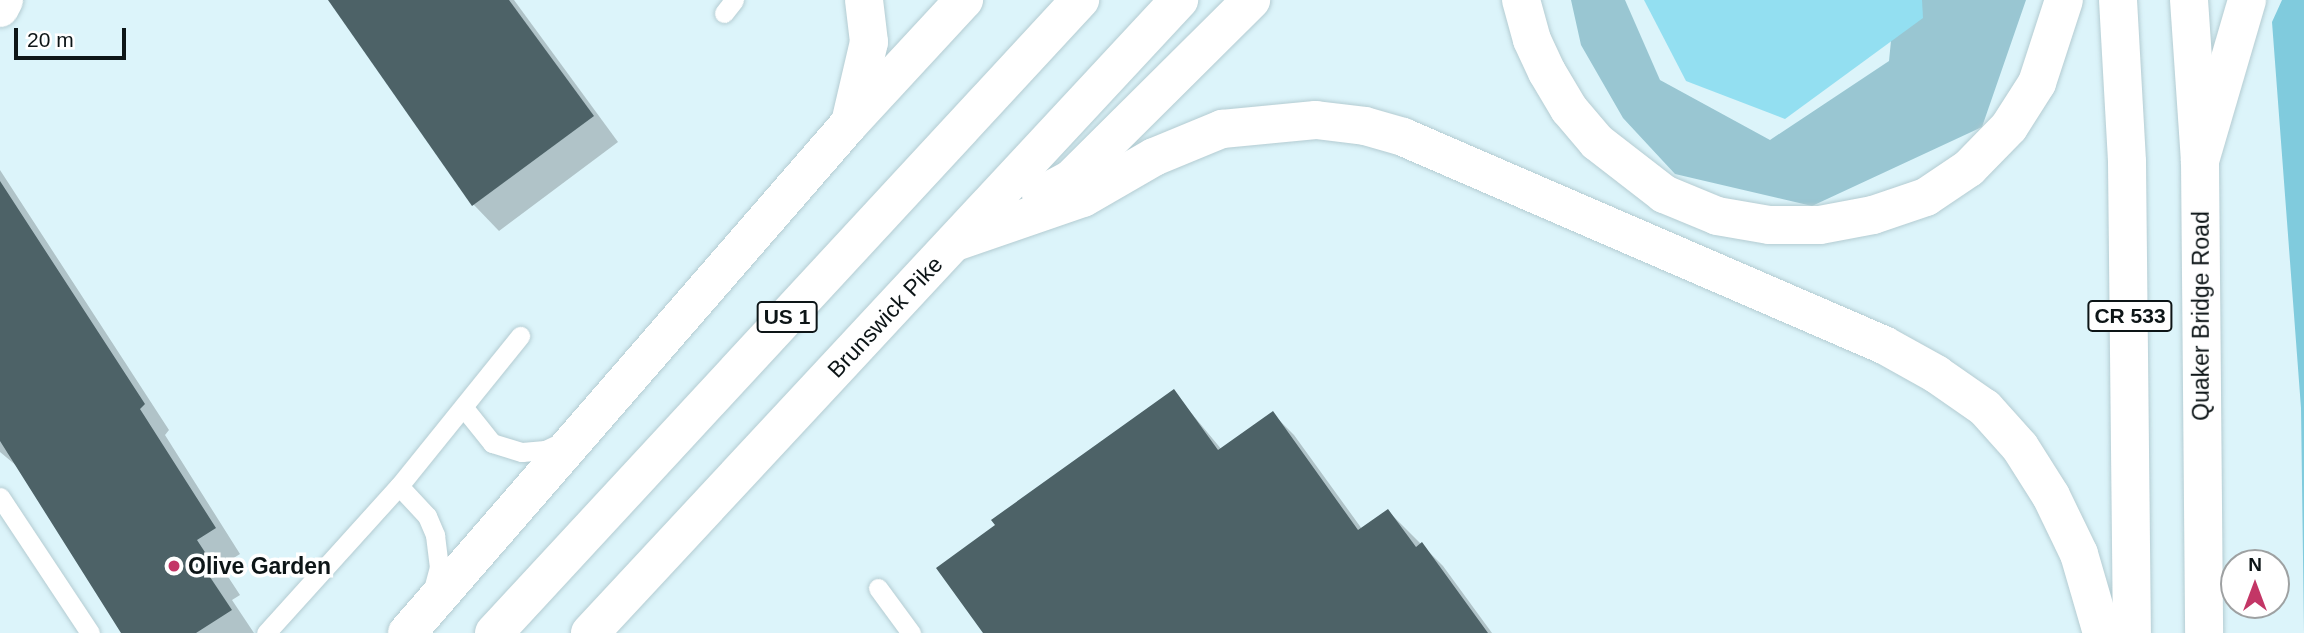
<!DOCTYPE html>
<html>
<head>
<meta charset="utf-8">
<style>
  body { margin:0 }
  #map { position:relative; width:2304px; height:633px; overflow:hidden; background:#dcf4fa; font-family:Arial,sans-serif }
  div>[style] { position:absolute }
  [style*='--x'] { left:calc(var(--x)*1px); top:calc(var(--y)*1px); width:calc(var(--w)*1px); rotate:calc(var(--a)*1deg) }
  .green>* { inset:0; background:#99c6d2 }
  .forest>* { inset:0; background:#80cbdd }
  .water>* { inset:0; background:#93dff1 }
  .shadow>* { inset:0; background:#0003 }
  .building>* { inset:0; background:#4d6267 }
  .roads { filter:drop-shadow(0 0 2px #b4ccd2) drop-shadow(0 0 2px #b4ccd2) }
  .service>* { height:19px; margin:-9.5px; padding:0 9.5px; transform-origin:9.5px; border-radius:9.5px; background:#fff }
  .minor>* { height:38px; margin:-19px; padding:0 19px; transform-origin:19px; border-radius:19px; background:#fff }
  .primary>* { height:38px; margin:-19px; padding:0 19px; transform-origin:19px; border-radius:19px; background:#fff }
  .trunk>* { height:38px; margin:-19px; padding:0 19px; transform-origin:19px; border-radius:19px; background:#fff }
  .dots>* { width:19px; height:19px; translate:-50% -50%; box-sizing:border-box; border:4px solid #fff; border-radius:50% }
  span { translate:-50% -50%; white-space:nowrap; text-align:center; line-height:1.15; -webkit-text-stroke:7px #fff; paint-order:stroke }
  .shield-label span { padding:2px 5px; background:#fff; border:2px solid; border-radius:5px; -webkit-text-stroke-width:0 }
  .shield-label { font-size:21px; color:#0d1517; font-weight:700 }
  .street-label { font-size:23px; color:#0d1517 }
  .poi-label { font-size:23px; color:#0d1517; font-weight:700 }
  .left { translate:0 -50%; text-align:left }
  .north { position:absolute; left:2220px; top:549px; width:70px; height:70px; box-sizing:border-box; background:#fff; border:2px solid #9ea1a2; border-radius:50%; rotate:0deg; font-size:19px; font-weight:700; line-height:28px; text-align:center; color:#0d1517 }
  .north::after { content:''; display:block; margin:auto; width:24px; height:32px; background:#c33666; clip-path:polygon(50% 0,100% 100%,50% 72%,0 100%) }
  .scale { position:absolute; left:14px; top:28px; width:112px; height:32px; box-sizing:border-box; border:4px solid #0d1517; border-top:0; padding-left:9px; font-size:21px; line-height:24px; white-space:nowrap; color:#0d1517; -webkit-text-stroke:5px #fff; paint-order:stroke }
</style>
</head>
<body>
<div id="map">
  <div class="green">
    <i style="clip-path:polygon(1571px 0,1625px 0,1660px 80px,1770px 140px,1889px 61px,1895px 0,2026px 0,1982px 127px,1812px 206px,1675px 174px,1623px 118px,1581px 45px)"></i>
  </div>
  <div class="forest">
    <i style="clip-path:polygon(2282px 0,2304px 0,2304px 633px,2301px 408px,2272px 22px)"></i>
  </div>
  <div class="water">
    <i style="clip-path:polygon(1644px 0,1922px 0,1923px 18px,1785px 119px,1686px 81px)"></i>
  </div>
  <div class="shadow">
    <i style="clip-path:polygon(330px 0,514px 0,618px 142px,499px 231px,474px 205px)"></i>
    <i style="clip-path:polygon(0 170px,169px 430px,165px 435px,240px 554px,221px 566px,240px 595px,232px 600px,254px 633px,123px 633px,18px 467px,0 452px)"></i>
    <i style="clip-path:polygon(1173px 391px,1222px 450px,1272px 413px,1294px 435px,1362px 529px,1388px 511px,1443px 566px,1492px 633px,985px 633px)"></i>
  </div>
  <div class="building">
    <i style="clip-path:polygon(328px 0,509px 0,594px 116px,472px 206px)"></i>
    <i style="clip-path:polygon(0 181px,145px 404px,140px 409px,216px 528px,197px 540px,216px 569px,208px 574px,232px 610px,196px 633px,121px 633px,0 441px)"></i>
    <i style="clip-path:polygon(1174px 389px,1218px 450px,1273px 411px,1358px 530px,1388px 509px,1416px 547px,1422px 542px,1488px 633px,983px 633px,936px 568px,995px 525px,991px 520px)"></i>
  </div>
  <div class="roads">
    <div class="service">
      <i style="--x:724;--y:13;--w:16;--a:-52"></i>
      <i style="--x:464;--y:408;--w:45;--a:51.3"></i>
      <i style="--x:492;--y:443;--w:31;--a:17"></i>
      <i style="--x:522;--y:452;--w:23;--a:-5"></i>
      <i style="--x:545;--y:450;--w:21;--a:-25"></i>
      <i style="--x:399;--y:486;--w:41;--a:47"></i>
      <i style="--x:427;--y:516;--w:21;--a:67"></i>
      <i style="--x:435;--y:535;--w:32;--a:83"></i>
      <i style="--x:439;--y:567;--w:24;--a:105"></i>
      <i style="--x:0;--y:497;--w:163;--a:56.5"></i>
      <i style="--x:878;--y:588;--w:56;--a:53.7"></i>
      <i style="--x:266;--y:633;--w:198;--a:-47.9"></i>
      <i style="--x:399;--y:486;--w:193;--a:-51.1"></i>
    </div>
    <div class="minor">
      <i style="--x:0;--y:8;--w:9;--a:-63"></i>
      <i style="--x:850;--y:123;--w:83;--a:-76.8"></i>
      <i style="--x:869;--y:42;--w:42;--a:-96.8"></i>
    </div>
    <div class="primary">
      <i style="--x:2118;--y:0;--w:162;--a:86.8"></i>
      <i style="--x:2127;--y:162;--w:471;--a:89.4"></i>
      <i style="--x:2189;--y:0;--w:161;--a:86.1"></i>
      <i style="--x:2200;--y:161;--w:472;--a:89.5"></i>
    </div>
    <div class="trunk">
      <i style="--x:1521;--y:0;--w:41;--a:74.6"></i>
      <i style="--x:1532;--y:40;--w:35;--a:65"></i>
      <i style="--x:1547;--y:72;--w:43;--a:59.3"></i>
      <i style="--x:1569;--y:109;--w:43;--a:49.7"></i>
      <i style="--x:1597;--y:142;--w:85;--a:37.8"></i>
      <i style="--x:1664;--y:194;--w:57;--a:22.5"></i>
      <i style="--x:1717;--y:216;--w:53;--a:9.8"></i>
      <i style="--x:1769;--y:225;--w:51;--a:0"></i>
      <i style="--x:1820;--y:225;--w:54;--a:-10.7"></i>
      <i style="--x:1873;--y:215;--w:56;--a:-18.8"></i>
      <i style="--x:1926;--y:197;--w:52;--a:-34"></i>
      <i style="--x:1969;--y:168;--w:57;--a:-45.7"></i>
      <i style="--x:2009;--y:127;--w:52;--a:-57.5"></i>
      <i style="--x:2037;--y:83;--w:87;--a:-72"></i>
      <i style="--x:2200;--y:161;--w:168;--a:-73.7"></i>
      <i style="--x:1041;--y:195;--w:34;--a:-28"></i>
      <i style="--x:1071;--y:179;--w:254;--a:-44.8"></i>
      <i style="--x:955;--y:242;--w:135;--a:-19"></i>
      <i style="--x:1083;--y:198;--w:82;--a:-30"></i>
      <i style="--x:1154;--y:157;--w:74;--a:-22.4"></i>
      <i style="--x:1222;--y:129;--w:94;--a:-5.5"></i>
      <i style="--x:1316;--y:120;--w:49;--a:7"></i>
      <i style="--x:1365;--y:126;--w:40;--a:16"></i>
      <i style="--x:1403;--y:137;--w:524;--a:23.39"></i>
      <i style="--x:1884;--y:345;--w:60;--a:29.1"></i>
      <i style="--x:1936;--y:374;--w:60;--a:34.8"></i>
      <i style="--x:1985;--y:408;--w:52;--a:48.1"></i>
      <i style="--x:2020;--y:447;--w:58;--a:57.7"></i>
      <i style="--x:2051;--y:496;--w:64;--a:64.2"></i>
      <i style="--x:2079;--y:554;--w:82;--a:73.8"></i>
      <i style="--x:407;--y:633;--w:676;--a:-49.02"></i>
      <i style="--x:850;--y:123;--w:168;--a:-47.2"></i>
      <i style="--x:494;--y:633;--w:863;--a:-47.21"></i>
      <i style="--x:590;--y:633;--w:865;--a:-47.06"></i>
    </div>
  </div>
  <div class="dots">
    <i style="left:174px;top:566px;background:#c33666"></i>
  </div>
  <div class="shield-label">
    <span style="left:2130px;top:316px">CR 533</span>
    <span style="left:787px;top:317px">US 1</span>
  </div>
  <div class="street-label">
    <span style="left:2201px;top:316px;rotate:-90deg">Quaker Bridge Road</span>
    <span style="left:885px;top:317px;rotate:-47deg">Brunswick Pike</span>
  </div>
  <div class="poi-label">
    <span class="left" style="left:188px;top:566px">Olive Garden</span>
  </div>
  <div class="north">N</div>
  <div class="scale">20 m</div>
</div>
</body>
</html>
